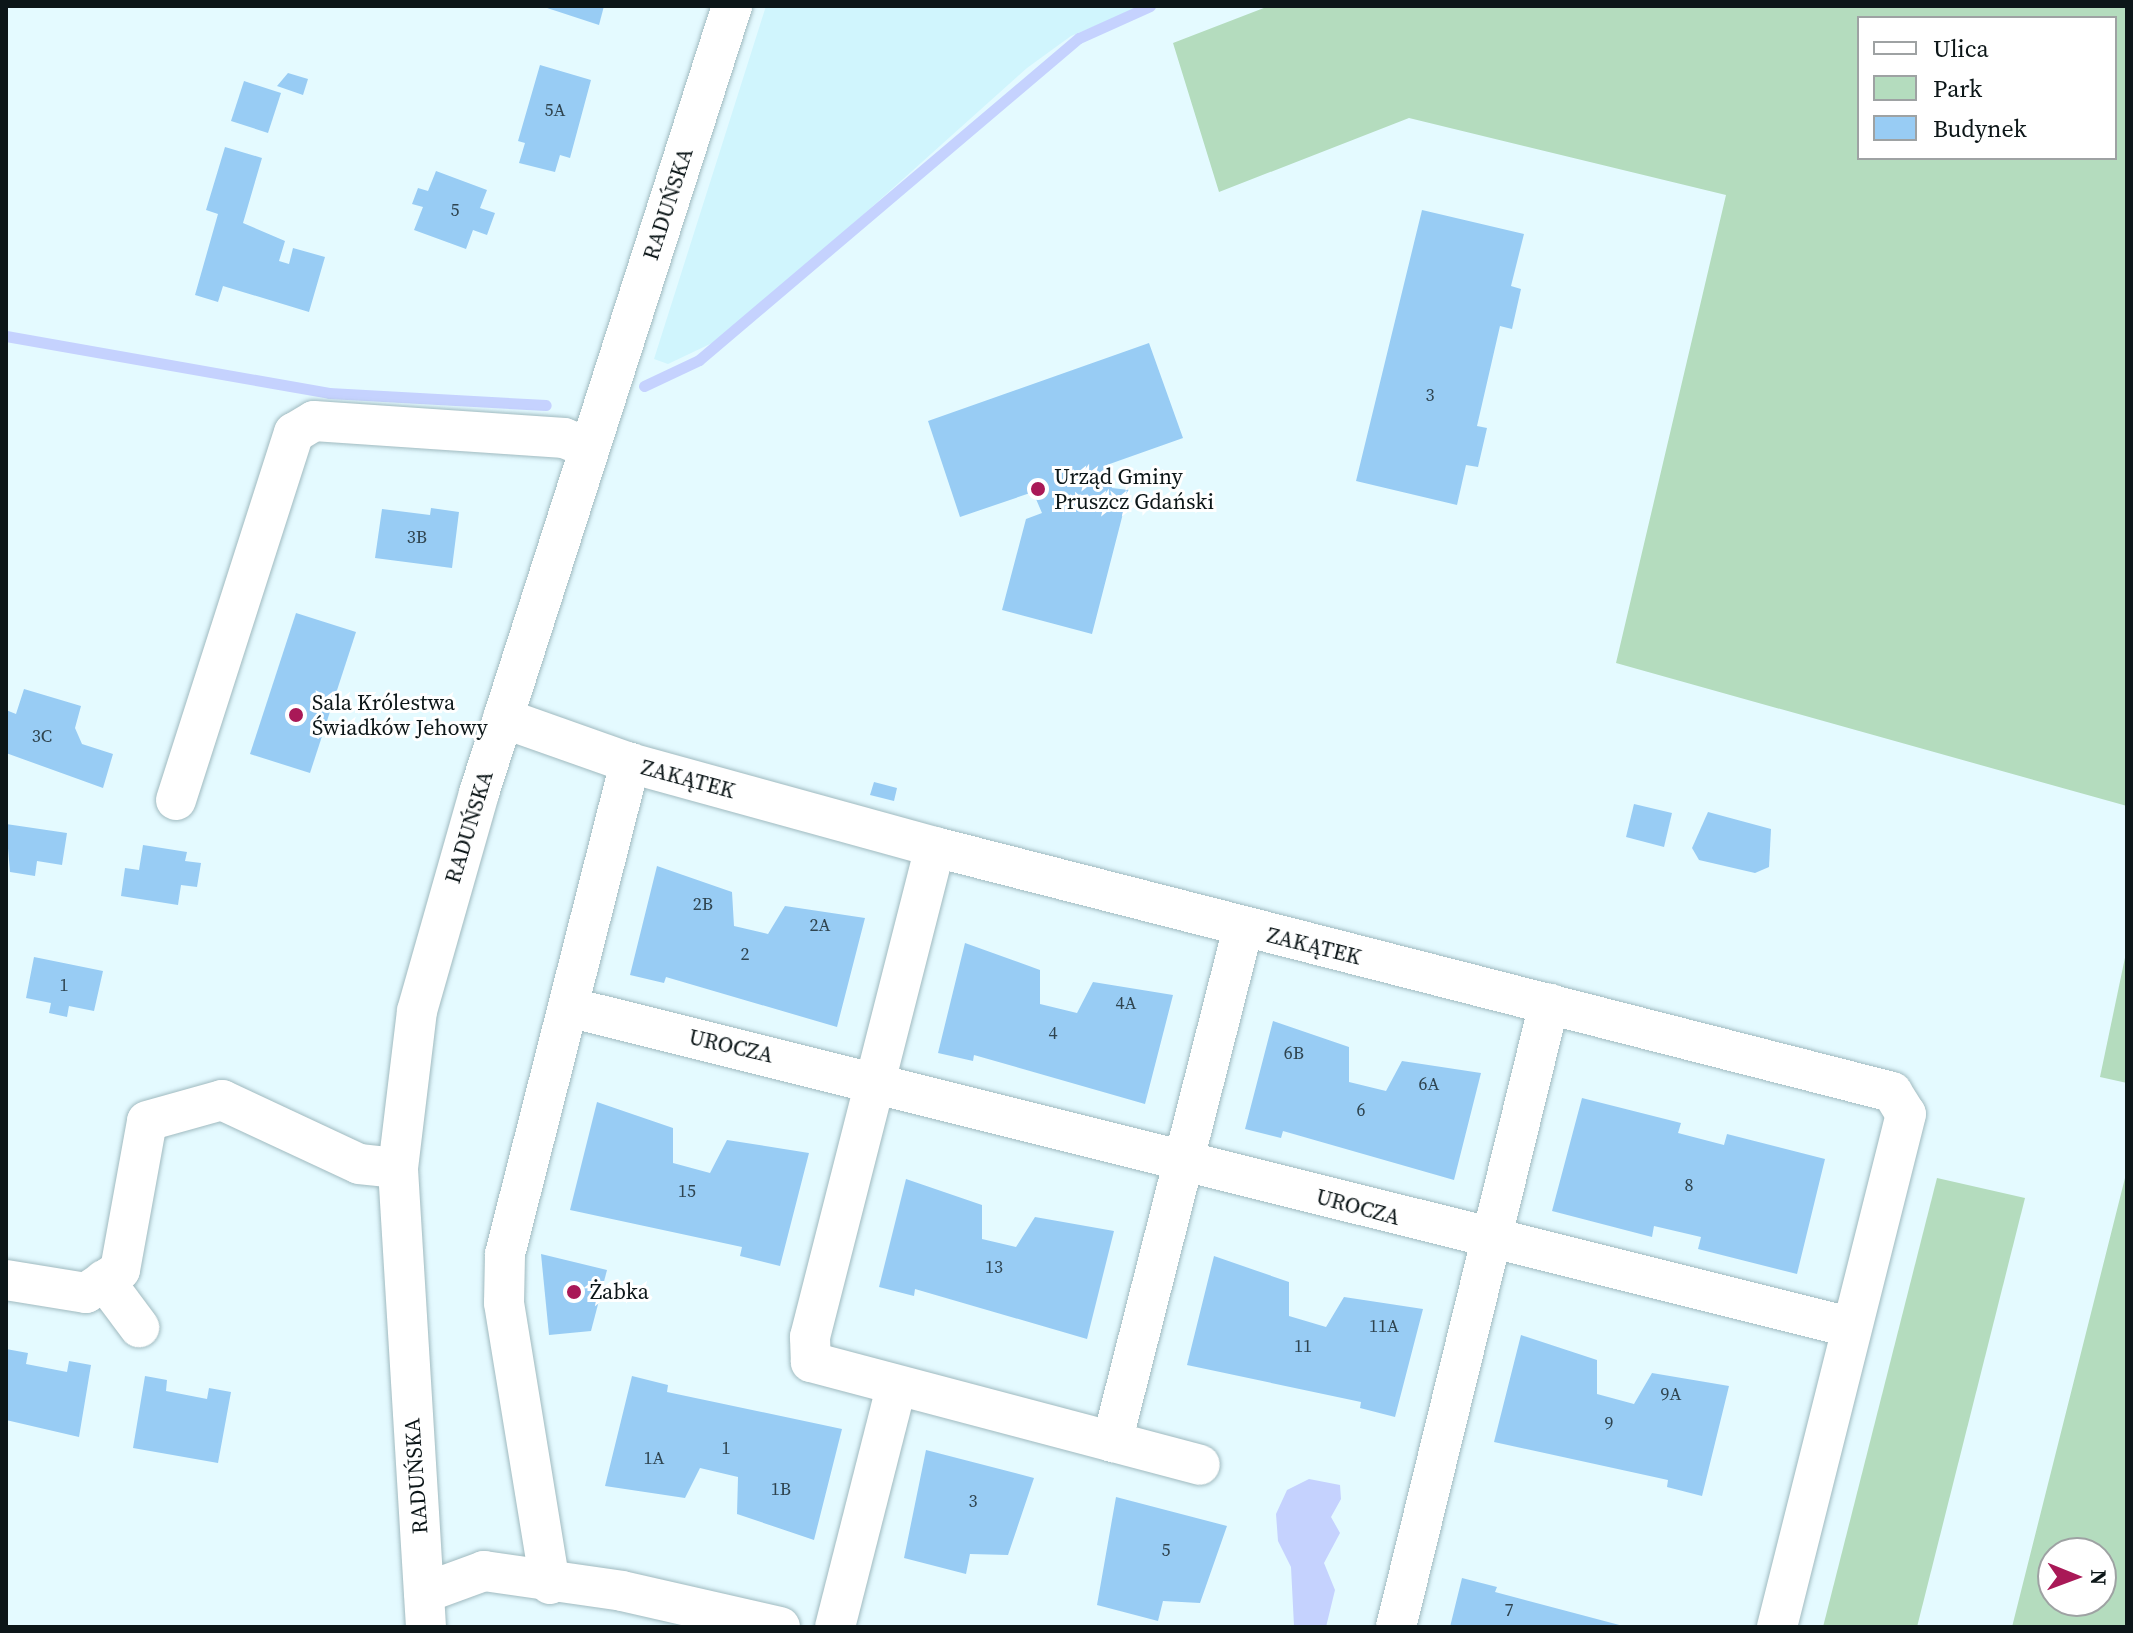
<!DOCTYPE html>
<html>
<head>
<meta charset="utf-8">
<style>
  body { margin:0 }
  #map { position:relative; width:2133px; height:1633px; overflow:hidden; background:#e4faff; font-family:"Source Serif 4",serif }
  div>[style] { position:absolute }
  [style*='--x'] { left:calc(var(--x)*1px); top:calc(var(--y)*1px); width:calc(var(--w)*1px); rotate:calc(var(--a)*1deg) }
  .built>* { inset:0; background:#d0f5fd }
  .green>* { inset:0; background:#b4dcbe }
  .water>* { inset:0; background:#c5d2fe }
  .stream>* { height:11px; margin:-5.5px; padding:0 5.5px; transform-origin:5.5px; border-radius:5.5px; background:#c5d2fe }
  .building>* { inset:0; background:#98ccf4 }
  .roads { filter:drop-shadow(0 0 2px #a0bac0) drop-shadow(0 0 2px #a0bac0) }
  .minor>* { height:40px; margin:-20px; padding:0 20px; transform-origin:20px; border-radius:20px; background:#fff }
  .dots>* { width:22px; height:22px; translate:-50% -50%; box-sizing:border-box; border:4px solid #fff; border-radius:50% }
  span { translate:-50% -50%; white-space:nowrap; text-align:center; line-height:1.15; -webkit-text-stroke:6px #fff; paint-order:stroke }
  .number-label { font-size:18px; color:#2f444f }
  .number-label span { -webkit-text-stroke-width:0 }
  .street-label { font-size:22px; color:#0c1618 }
  .poi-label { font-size:22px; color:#0c1618 }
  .left { translate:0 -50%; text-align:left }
  .frame { position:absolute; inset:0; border:8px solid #0c1618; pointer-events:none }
  .legend { position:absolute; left:1857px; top:16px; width:260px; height:144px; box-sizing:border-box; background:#fff; border:2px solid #9ea2a3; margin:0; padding:10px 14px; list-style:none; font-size:24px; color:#0c1618 }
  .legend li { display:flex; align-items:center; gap:16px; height:40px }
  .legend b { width:40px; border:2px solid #9ea2a3 }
  .north { position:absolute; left:2037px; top:1537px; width:80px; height:80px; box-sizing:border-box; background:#fff; border:2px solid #9ea2a3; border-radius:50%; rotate:91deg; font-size:22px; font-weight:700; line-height:32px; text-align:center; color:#0c1618 }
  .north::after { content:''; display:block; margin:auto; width:28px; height:36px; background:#a91957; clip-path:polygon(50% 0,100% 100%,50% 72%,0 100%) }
</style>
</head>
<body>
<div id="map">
  <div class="built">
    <i style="clip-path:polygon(766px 6px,1144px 6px,1071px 36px,1027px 68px,729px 335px,668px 364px,654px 359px)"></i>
  </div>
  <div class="green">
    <i style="clip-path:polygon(evenodd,1269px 6px,2127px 6px,2127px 806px,1616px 663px,1726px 195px,1409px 118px,1219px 192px,1173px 43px,1269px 6px,1859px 18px,2115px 18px,2115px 158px,1859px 158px,1859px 18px)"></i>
    <i style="clip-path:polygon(2127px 948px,2127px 1083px,2100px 1077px)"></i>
    <i style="clip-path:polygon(evenodd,2127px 1170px,2127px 1627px,2012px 1627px,2127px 1170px,2101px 1553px,2101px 1601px,2053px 1601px,2053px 1553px,2101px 1553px)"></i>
    <i style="clip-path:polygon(1937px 1178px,2025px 1198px,1917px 1627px,1823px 1627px)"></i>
  </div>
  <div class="water">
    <i style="clip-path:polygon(1309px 1479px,1340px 1485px,1341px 1499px,1331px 1517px,1340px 1533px,1324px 1563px,1335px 1590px,1326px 1627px,1294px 1626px,1291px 1567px,1278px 1541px,1276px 1514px,1287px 1490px)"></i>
  </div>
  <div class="stream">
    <i style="--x:6;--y:336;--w:328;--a:10"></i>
    <i style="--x:329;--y:393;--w:217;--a:3.2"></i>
    <i style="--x:644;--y:386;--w:61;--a:-25.3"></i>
    <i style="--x:699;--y:360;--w:498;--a:-40.3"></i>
    <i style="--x:1079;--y:38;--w:78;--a:-24.3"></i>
  </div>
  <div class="building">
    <i style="clip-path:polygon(541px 6px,604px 6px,599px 25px)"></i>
    <i style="clip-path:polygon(540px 65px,591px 80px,570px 158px,560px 155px,555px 172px,519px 163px,525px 143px,518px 141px)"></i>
    <i style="clip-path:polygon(288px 73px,308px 79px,303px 95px,277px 86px)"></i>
    <i style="clip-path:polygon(244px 81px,281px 93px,268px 133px,231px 121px)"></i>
    <i style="clip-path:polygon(225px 147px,262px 158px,243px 223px,285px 241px,279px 261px,289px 264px,293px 248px,325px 257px,309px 312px,223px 286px,218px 302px,195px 295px,218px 214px,206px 210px)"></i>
    <i style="clip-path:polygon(436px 171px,487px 190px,480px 208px,495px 213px,487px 235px,473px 230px,466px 249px,414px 230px,423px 207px,412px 204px,418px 188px,428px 191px)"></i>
    <i style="clip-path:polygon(1422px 210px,1524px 234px,1511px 286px,1521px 289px,1512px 329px,1500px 326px,1477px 426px,1487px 428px,1478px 467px,1466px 465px,1457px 505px,1356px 481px)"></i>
    <i style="clip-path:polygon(1149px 343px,1183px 438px,1104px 466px,1112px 488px,1129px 490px,1092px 634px,1002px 610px,1026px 519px,1042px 513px,1033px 492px,960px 517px,928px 421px)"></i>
    <i style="clip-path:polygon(431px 508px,459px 512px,452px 568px,375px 558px,382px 509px,430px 515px)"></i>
    <i style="clip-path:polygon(296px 613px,356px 632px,310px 773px,250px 754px)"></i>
    <i style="clip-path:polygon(24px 689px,81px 706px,75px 728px,82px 744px,113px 754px,103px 788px,6px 753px,6px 710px,16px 714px)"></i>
    <i style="clip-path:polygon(874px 782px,897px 788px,894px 801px,870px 795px)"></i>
    <i style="clip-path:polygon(1634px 804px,1672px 813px,1664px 847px,1626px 837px)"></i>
    <i style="clip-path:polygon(1708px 812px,1771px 829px,1769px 867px,1755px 873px,1699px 860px,1692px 848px)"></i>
    <i style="clip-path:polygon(6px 824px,67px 833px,62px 865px,37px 861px,35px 876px,10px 872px)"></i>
    <i style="clip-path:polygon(143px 845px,187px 852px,185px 861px,201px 863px,197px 887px,181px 885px,178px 905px,121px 896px,125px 868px,139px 870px)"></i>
    <i style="clip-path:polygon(657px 866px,732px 892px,734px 926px,768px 934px,785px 906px,865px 918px,837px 1027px,666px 977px,664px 983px,630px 975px)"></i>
    <i style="clip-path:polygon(965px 943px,1040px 970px,1040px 1004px,1077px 1013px,1093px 982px,1173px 995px,1145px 1104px,974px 1055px,973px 1061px,938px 1053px)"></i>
    <i style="clip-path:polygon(34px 957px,103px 971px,94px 1011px,69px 1006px,67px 1017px,49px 1013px,51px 1003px,26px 998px)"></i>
    <i style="clip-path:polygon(1273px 1021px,1349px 1047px,1349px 1082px,1386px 1091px,1402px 1061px,1481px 1073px,1454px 1180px,1283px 1131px,1281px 1138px,1245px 1129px)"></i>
    <i style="clip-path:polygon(1582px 1098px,1681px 1123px,1678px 1133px,1724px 1145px,1727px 1134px,1825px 1159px,1797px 1274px,1698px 1249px,1701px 1237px,1654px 1226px,1652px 1237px,1552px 1211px)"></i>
    <i style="clip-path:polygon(597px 1102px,673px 1128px,673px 1163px,710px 1173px,727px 1140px,809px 1153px,780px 1266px,740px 1256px,742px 1247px,570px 1210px)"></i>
    <i style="clip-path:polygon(906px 1179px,982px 1205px,982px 1239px,1016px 1247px,1035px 1217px,1114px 1231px,1087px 1339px,915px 1289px,914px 1296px,879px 1287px)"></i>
    <i style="clip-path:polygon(541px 1254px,607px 1270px,591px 1331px,549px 1335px)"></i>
    <i style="clip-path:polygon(1214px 1256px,1289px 1282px,1289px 1316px,1326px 1327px,1344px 1297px,1423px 1309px,1395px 1417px,1360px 1408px,1361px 1402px,1187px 1365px)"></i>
    <i style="clip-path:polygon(1521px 1335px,1597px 1360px,1597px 1394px,1634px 1404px,1652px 1373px,1729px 1386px,1702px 1496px,1667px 1487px,1668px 1480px,1494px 1442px)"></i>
    <i style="clip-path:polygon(6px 1349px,28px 1353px,26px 1364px,67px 1372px,69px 1361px,91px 1365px,79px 1437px,6px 1420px)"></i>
    <i style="clip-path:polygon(145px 1376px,167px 1380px,166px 1391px,207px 1399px,209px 1388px,231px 1392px,218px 1463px,133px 1448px)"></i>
    <i style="clip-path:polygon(632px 1376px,668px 1385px,667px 1392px,842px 1429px,814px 1540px,737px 1514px,738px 1477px,700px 1468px,685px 1498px,605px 1486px)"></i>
    <i style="clip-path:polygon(926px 1450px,1034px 1478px,1008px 1555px,970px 1554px,966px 1574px,904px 1558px)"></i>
    <i style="clip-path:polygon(1116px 1497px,1227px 1526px,1200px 1603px,1163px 1601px,1158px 1621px,1097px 1605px)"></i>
    <i style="clip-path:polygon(1462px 1578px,1497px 1587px,1495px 1592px,1627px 1627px,1450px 1627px)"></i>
  </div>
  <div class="roads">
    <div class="minor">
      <i style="--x:503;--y:718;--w:135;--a:19.5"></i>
      <i style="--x:630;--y:763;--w:316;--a:15.4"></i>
      <i style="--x:935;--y:847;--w:988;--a:14.36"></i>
      <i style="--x:1892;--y:1092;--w:26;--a:58"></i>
      <i style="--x:1906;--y:1114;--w:529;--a:104.12"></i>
      <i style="--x:176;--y:800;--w:386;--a:-72.2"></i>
      <i style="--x:294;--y:433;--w:23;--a:-31"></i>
      <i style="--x:314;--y:421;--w:251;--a:3.9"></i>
      <i style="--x:564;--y:438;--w:27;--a:22"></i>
      <i style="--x:935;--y:847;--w:506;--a:104.31"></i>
      <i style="--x:810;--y:1337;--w:25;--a:88"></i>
      <i style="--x:811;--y:1362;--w:402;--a:14.8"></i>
      <i style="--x:568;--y:1007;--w:1321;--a:14.02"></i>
      <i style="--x:6;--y:1280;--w:81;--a:9.2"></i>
      <i style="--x:86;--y:1293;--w:41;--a:-34.1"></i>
      <i style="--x:120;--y:1270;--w:151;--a:-79.7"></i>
      <i style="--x:147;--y:1121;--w:78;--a:-15.6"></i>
      <i style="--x:222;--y:1100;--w:151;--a:25"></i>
      <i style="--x:359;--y:1164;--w:39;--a:6"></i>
      <i style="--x:104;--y:1280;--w:59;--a:53.3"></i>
      <i style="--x:1112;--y:1442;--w:530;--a:-75.7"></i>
      <i style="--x:550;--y:1584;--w:285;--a:-99.3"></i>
      <i style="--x:504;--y:1303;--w:49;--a:-88.8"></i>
      <i style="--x:505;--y:1254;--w:507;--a:-75.72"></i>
      <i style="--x:424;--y:1593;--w:64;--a:-20.1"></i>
      <i style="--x:484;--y:1571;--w:139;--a:8.2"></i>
      <i style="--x:622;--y:1591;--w:162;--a:12.8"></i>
      <i style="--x:426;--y:1627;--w:460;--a:-93.5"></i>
      <i style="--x:398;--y:1168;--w:158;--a:-83.1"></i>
      <i style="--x:417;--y:1011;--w:227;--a:-74.1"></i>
      <i style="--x:479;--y:793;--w:827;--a:-72.18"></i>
      <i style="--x:835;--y:1627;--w:247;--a:-75.7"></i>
      <i style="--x:1396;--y:1627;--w:642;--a:-76.2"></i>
    </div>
  </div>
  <div class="dots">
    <i style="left:1038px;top:489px;background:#a91957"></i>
    <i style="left:296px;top:715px;background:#a91957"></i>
    <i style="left:574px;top:1292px;background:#a91957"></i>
  </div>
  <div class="number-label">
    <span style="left:555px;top:110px">5A</span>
    <span style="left:455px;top:210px">5</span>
    <span style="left:1430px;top:395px">3</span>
    <span style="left:417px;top:537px">3B</span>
    <span style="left:42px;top:736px">3C</span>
    <span style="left:703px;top:904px">2B</span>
    <span style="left:820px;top:925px">2A</span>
    <span style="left:745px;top:954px">2</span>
    <span style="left:64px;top:985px">1</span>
    <span style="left:1126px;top:1003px">4A</span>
    <span style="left:1053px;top:1033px">4</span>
    <span style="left:1294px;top:1053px">6B</span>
    <span style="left:1429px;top:1084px">6A</span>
    <span style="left:1361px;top:1110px">6</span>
    <span style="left:1689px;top:1185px">8</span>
    <span style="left:687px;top:1191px">15</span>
    <span style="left:994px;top:1267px">13</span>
    <span style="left:1384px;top:1326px">11A</span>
    <span style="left:1303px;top:1346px">11</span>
    <span style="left:1671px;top:1394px">9A</span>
    <span style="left:1609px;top:1423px">9</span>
    <span style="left:726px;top:1448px">1</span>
    <span style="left:654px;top:1458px">1A</span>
    <span style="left:781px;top:1489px">1B</span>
    <span style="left:973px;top:1501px">3</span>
    <span style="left:1166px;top:1550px">5</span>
    <span style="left:1509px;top:1610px">7</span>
  </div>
  <div class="street-label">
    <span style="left:668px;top:204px;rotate:-72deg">RADUŃSKA</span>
    <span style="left:688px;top:779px;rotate:15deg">ZAKĄTEK</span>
    <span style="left:469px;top:827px;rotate:-73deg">RADUŃSKA</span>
    <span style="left:1314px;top:946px;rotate:14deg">ZAKĄTEK</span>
    <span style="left:731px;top:1046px;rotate:13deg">UROCZA</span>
    <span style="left:1358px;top:1207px;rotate:15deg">UROCZA</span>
    <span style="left:416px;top:1476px;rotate:-94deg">RADUŃSKA</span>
  </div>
  <div class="poi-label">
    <span class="left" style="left:1054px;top:489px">Urząd Gminy<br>Pruszcz Gdański</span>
    <span class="left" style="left:312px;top:715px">Sala Królestwa<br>Świadków Jehowy</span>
    <span class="left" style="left:590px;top:1292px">Żabka</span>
  </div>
  <div class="frame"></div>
  <ul class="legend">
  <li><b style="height:10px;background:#fff"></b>Ulica</li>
  <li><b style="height:22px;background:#b4dcbe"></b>Park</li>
  <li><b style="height:22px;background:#98ccf4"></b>Budynek</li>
  </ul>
  <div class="north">N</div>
</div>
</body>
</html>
